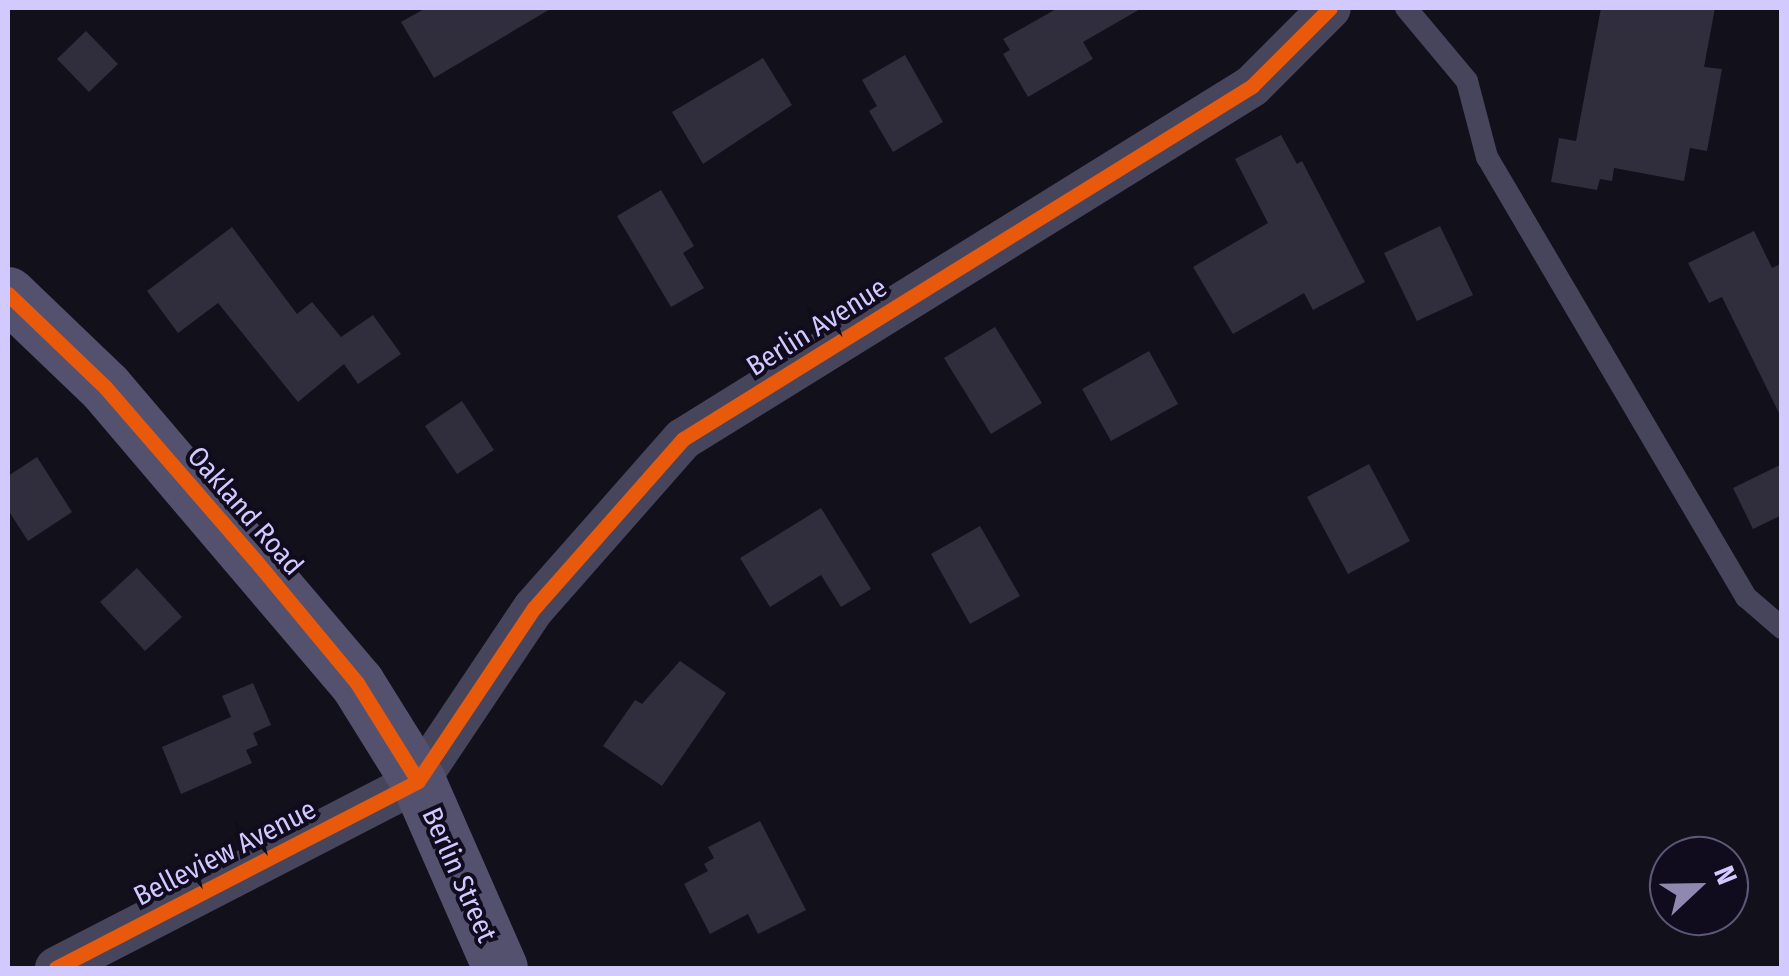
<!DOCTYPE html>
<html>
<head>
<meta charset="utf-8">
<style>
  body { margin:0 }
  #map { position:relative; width:1789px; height:976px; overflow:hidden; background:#12101a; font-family:"Fira Sans Condensed",sans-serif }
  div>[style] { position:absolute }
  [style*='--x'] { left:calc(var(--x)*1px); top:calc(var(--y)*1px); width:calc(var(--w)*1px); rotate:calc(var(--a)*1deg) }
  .building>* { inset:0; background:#302d3d }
  .service>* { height:22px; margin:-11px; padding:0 11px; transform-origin:11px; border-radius:11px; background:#47455b }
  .minor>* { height:42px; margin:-21px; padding:0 21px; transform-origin:21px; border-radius:21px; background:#47455b }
  .secondary>* { height:55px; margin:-27.5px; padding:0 27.5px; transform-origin:27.5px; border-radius:27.5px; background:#53516e }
  .cycleway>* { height:15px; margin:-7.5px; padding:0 7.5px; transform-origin:7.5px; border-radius:7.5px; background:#e8590c }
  span { translate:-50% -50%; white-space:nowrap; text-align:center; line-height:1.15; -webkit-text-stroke:8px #100c1e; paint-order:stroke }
  .street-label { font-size:28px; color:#d2c9ff }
  .frame { position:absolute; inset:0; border:10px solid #d2c9ff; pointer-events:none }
  .north { position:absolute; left:1649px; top:836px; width:100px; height:100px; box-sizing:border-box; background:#100c1e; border:2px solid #5e5878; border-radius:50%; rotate:68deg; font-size:28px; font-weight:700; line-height:40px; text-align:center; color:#d2c9ff }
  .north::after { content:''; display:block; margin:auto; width:35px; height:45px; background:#8f88af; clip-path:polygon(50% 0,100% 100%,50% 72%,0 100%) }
</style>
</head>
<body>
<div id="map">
  <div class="building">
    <i style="clip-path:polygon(426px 8px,552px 8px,434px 78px,401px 22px)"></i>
    <i style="clip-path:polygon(1058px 8px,1142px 8px,1083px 42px,1093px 59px,1028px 97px,1003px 54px,1010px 50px,1003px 39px)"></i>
    <i style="clip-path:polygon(1601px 8px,1715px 8px,1704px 67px,1722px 69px,1707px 151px,1690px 148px,1684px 181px,1614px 168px,1612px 181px,1600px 179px,1597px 190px,1551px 182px,1559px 138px,1576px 141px)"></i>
    <i style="clip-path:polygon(86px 31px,118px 64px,89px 92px,57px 59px)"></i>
    <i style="clip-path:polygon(905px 55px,943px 122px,893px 152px,869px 111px,877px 106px,862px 80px)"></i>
    <i style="clip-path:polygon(763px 58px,792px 105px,703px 164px,672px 112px)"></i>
    <i style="clip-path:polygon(1281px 135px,1297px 164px,1302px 161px,1365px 282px,1313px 310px,1304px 293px,1233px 334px,1193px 267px,1268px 223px,1235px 159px)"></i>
    <i style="clip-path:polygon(661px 190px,694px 246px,683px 253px,704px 288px,671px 307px,617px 216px)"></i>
    <i style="clip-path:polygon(1440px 226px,1473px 295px,1417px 321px,1384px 253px)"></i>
    <i style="clip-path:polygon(232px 227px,297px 314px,312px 302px,341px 337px,373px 315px,401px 354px,358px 384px,344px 364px,298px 402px,218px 303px,178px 333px,147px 291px)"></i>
    <i style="clip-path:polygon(1754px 231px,1772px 268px,1782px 263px,1782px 419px,1722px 297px,1709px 303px,1688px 263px)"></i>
    <i style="clip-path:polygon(995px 327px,1042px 403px,991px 434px,944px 358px)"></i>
    <i style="clip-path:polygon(1149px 351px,1178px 404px,1111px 441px,1082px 389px)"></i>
    <i style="clip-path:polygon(462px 401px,494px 450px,457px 474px,425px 426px)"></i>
    <i style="clip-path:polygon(37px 457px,72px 512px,28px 541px,8px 510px,8px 476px)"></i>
    <i style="clip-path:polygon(1369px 464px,1410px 541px,1348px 574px,1307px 497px)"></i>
    <i style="clip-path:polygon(1782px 464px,1782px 515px,1753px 529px,1733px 488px)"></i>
    <i style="clip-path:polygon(821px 508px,871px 589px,841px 607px,821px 575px,770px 607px,740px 558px)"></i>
    <i style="clip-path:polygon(980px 526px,1020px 596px,970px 624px,931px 554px)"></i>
    <i style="clip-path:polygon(137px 568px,182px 617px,145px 651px,100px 602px)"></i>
    <i style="clip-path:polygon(680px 661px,726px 693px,662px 786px,603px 746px,635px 700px,642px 704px)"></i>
    <i style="clip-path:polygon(253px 683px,271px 725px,253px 733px,258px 745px,246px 750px,252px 763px,181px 794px,162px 747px,231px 717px,222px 696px)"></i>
    <i style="clip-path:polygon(760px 821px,806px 910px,758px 934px,748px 914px,710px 934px,684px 884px,708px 871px,704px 864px,714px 858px,708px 847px)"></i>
  </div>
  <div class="service">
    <i style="--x:1406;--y:8;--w:95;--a:50.1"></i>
    <i style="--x:1467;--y:81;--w:79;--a:75.3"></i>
    <i style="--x:1487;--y:157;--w:511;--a:59.52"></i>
    <i style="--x:1746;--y:597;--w:48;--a:40.7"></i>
  </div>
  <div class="minor">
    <i style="--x:56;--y:968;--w:407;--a:-27.3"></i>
    <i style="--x:418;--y:781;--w:208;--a:-56.2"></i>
    <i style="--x:534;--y:608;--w:225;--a:-48.6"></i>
    <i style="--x:683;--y:439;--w:670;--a:-31.81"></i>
    <i style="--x:1252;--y:86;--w:110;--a:-45"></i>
  </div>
  <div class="secondary">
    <i style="--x:8;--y:294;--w:134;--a:43.8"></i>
    <i style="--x:105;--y:387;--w:389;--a:49.6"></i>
    <i style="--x:357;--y:683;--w:115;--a:58.1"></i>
    <i style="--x:418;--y:781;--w:204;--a:66.3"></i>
  </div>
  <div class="cycleway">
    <i style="--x:8;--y:294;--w:134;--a:43.8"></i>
    <i style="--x:105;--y:387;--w:229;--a:49.1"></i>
    <i style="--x:255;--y:560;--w:160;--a:50.3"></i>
    <i style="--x:357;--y:683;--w:115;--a:58.1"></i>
    <i style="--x:418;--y:781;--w:208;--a:-56.2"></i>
    <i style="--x:534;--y:608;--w:225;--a:-48.6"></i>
    <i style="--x:683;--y:439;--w:670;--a:-31.81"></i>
    <i style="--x:1252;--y:86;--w:110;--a:-45"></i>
    <i style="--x:56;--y:968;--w:407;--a:-27.3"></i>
  </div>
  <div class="street-label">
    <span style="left:817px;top:327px;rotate:-32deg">Berlin Avenue</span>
    <span style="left:245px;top:511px;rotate:49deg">Oakland Road</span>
    <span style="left:225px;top:853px;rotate:-27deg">Belleview Avenue</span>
    <span style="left:459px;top:875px;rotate:66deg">Berlin Street</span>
  </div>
  <div class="frame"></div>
  <div class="north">N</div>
</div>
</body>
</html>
